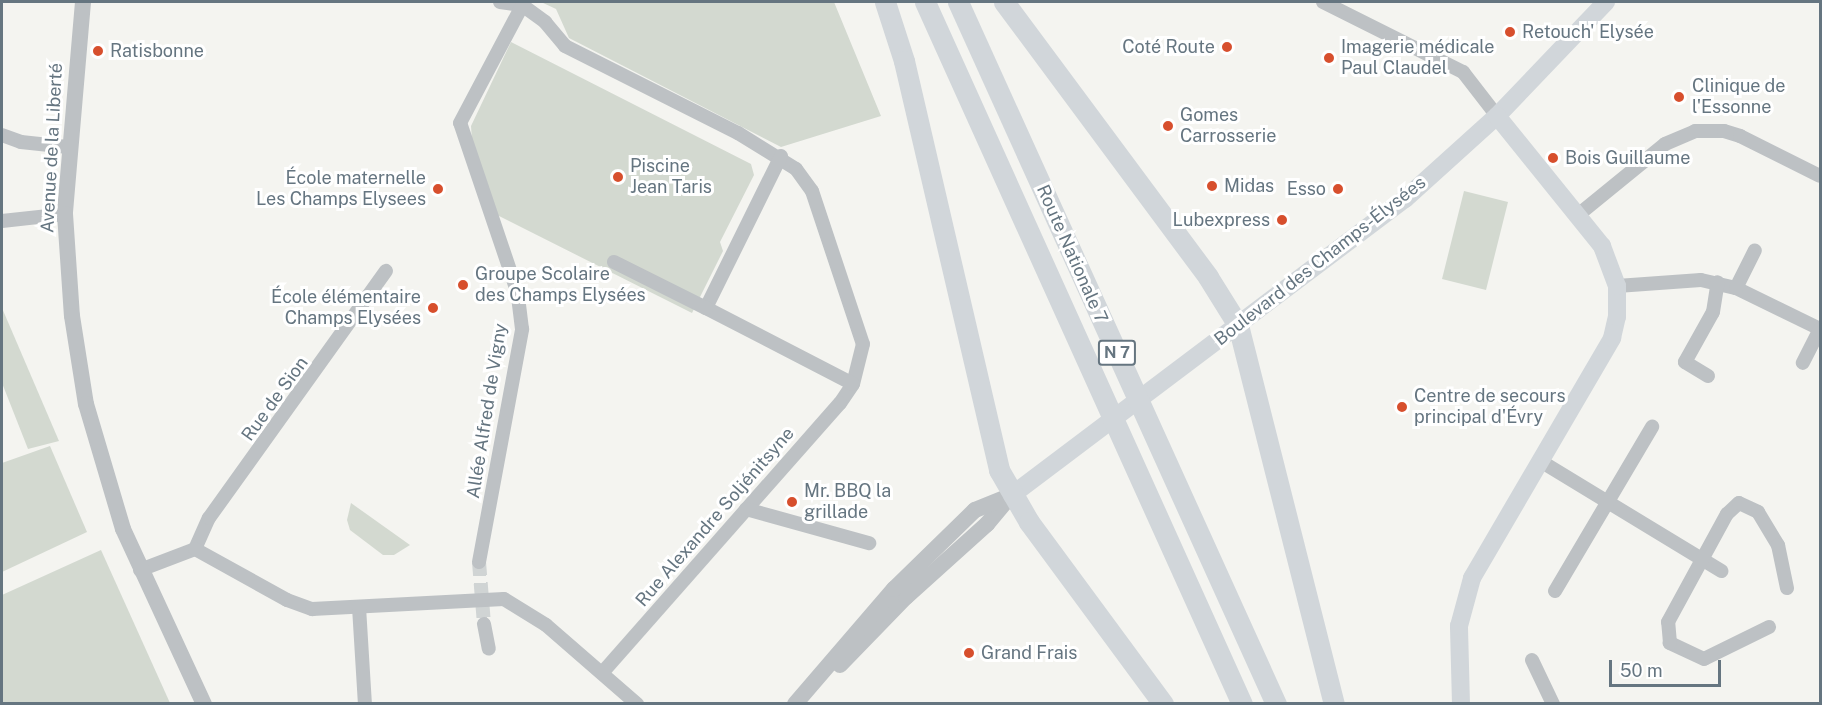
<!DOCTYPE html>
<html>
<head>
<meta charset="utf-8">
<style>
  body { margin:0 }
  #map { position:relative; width:1822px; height:705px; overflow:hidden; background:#f4f4f0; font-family:"Public Sans",sans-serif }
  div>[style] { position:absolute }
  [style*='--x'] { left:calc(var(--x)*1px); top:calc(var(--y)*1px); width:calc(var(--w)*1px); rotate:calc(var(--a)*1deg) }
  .green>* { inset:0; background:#d3d9d0 }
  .minor-tunnel>* { height:14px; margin-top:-7px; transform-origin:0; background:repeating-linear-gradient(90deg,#d0d4d4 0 14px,transparent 0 21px) }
  .minor>* { height:14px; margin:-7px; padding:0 7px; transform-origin:7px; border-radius:7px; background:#bdc1c4 }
  .tertiary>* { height:16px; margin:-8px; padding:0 8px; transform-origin:8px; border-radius:8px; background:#bdc1c4 }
  .secondary>* { height:18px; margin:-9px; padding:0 9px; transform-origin:9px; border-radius:9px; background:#d1d6da }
  .primary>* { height:21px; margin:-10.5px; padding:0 10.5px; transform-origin:10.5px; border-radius:10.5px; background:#d1d6da }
  .dots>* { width:16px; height:16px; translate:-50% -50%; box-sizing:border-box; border:3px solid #fff; border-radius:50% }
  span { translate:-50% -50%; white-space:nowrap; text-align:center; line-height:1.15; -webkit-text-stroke:6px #fff; paint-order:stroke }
  .shield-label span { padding:2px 4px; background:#fff; border:2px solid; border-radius:4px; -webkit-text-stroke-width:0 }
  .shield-label { font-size:16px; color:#657580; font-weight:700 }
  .poi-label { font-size:18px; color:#657580 }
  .left { translate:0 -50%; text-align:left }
  .right { translate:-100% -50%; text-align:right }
  .street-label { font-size:18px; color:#657580 }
  .frame { position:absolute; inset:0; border:3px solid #657580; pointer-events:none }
  .scale { position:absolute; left:1609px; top:660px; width:112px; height:27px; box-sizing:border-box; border:3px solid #657580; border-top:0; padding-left:8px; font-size:18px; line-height:21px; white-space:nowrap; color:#657580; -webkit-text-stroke:4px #fff; paint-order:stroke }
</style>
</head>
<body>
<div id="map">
  <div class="green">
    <i style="clip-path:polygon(541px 2px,834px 2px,881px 116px,781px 147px,569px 38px,556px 9px)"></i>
    <i style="clip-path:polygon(511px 42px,751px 164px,754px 175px,720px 242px,723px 251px,692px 313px,497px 215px,472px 140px,471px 126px)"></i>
    <i style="clip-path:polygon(1464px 191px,1508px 202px,1486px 290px,1442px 279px)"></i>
    <i style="clip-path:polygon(2px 308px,59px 441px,28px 449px,2px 383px)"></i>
    <i style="clip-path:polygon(50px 446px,87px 532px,2px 572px,2px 463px)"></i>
    <i style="clip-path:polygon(351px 503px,410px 545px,394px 555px,383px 555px,350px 530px,347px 520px)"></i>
    <i style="clip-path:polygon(101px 550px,170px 703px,2px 703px,2px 595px)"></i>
  </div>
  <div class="minor-tunnel">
    <i style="--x:479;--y:562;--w:62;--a:85.4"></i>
  </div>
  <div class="minor">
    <i style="--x:500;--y:2;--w:22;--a:8"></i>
    <i style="--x:522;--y:5;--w:29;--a:36"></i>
    <i style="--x:545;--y:22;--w:31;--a:50"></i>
    <i style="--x:565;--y:46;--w:194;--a:26.7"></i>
    <i style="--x:738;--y:133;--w:68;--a:31.8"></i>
    <i style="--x:796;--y:169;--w:27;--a:54"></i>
    <i style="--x:812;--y:191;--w:161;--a:71.6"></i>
    <i style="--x:863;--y:344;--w:41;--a:104"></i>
    <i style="--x:853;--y:384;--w:23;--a:124"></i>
    <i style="--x:840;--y:403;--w:359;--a:131.4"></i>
    <i style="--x:1323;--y:2;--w:157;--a:26.6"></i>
    <i style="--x:1463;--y:72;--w:56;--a:52.3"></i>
    <i style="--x:2;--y:135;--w:20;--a:20"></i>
    <i style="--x:21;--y:142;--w:47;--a:6.1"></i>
    <i style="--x:781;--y:156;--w:169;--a:116.3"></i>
    <i style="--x:706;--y:308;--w:165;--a:27.3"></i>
    <i style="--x:1578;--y:215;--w:112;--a:-39.2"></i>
    <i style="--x:1665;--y:144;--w:33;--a:-23"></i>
    <i style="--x:1695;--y:131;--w:29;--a:0"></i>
    <i style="--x:1724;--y:131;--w:17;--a:17"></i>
    <i style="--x:1740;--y:136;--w:89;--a:26.6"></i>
    <i style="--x:2;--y:221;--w:63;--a:-6.3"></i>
    <i style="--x:614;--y:262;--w:103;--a:26.6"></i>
    <i style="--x:1617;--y:286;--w:84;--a:-4.1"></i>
    <i style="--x:1701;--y:280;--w:36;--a:13"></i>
    <i style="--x:1736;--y:288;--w:93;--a:26"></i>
    <i style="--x:1820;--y:329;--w:38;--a:117"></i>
    <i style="--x:1736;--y:288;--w:42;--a:-63.4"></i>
    <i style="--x:1708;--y:376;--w:27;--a:-149"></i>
    <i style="--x:1685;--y:362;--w:57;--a:-60.8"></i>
    <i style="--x:1713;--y:312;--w:30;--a:-81"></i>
    <i style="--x:1542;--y:462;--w:210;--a:31.3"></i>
    <i style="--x:746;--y:509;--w:128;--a:15.5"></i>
    <i style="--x:195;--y:549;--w:34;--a:-66"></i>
    <i style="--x:209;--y:518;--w:304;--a:-54.4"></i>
    <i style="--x:479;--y:562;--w:237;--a:-79.5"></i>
    <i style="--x:522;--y:329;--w:38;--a:-97"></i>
    <i style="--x:517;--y:291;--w:177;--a:-108.7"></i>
    <i style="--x:460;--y:123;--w:137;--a:-62.1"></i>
    <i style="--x:140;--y:570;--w:59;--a:-20.9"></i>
    <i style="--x:195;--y:549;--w:105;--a:29"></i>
    <i style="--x:287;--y:600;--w:27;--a:20"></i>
    <i style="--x:312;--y:609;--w:192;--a:-3"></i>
    <i style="--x:504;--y:599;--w:49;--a:31.8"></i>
    <i style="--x:546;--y:625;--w:121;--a:41"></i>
    <i style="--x:1555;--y:591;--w:191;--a:-59.4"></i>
    <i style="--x:359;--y:607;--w:97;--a:86.5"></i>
    <i style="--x:484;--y:624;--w:25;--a:79"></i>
    <i style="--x:1769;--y:627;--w:72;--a:153.8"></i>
    <i style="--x:1704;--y:659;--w:38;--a:-155"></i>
    <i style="--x:1670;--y:643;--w:21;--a:-95"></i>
    <i style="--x:1668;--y:622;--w:123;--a:-61.4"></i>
    <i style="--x:1727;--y:514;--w:16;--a:-43"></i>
    <i style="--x:1739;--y:503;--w:21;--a:25"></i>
    <i style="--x:1758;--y:512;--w:39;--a:59"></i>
    <i style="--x:1778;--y:545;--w:44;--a:78.2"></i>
    <i style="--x:1532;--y:660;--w:49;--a:64.5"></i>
  </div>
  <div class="tertiary">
    <i style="--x:83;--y:2;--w:213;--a:94.9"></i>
    <i style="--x:65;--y:214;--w:102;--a:86.1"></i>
    <i style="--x:72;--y:316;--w:89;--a:81"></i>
    <i style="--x:86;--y:404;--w:130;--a:73.5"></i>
    <i style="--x:123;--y:529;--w:193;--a:65.2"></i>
    <i style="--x:840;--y:665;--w:95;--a:-45.9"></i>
    <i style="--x:906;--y:597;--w:109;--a:-42"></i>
    <i style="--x:987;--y:524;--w:34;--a:-50"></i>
    <i style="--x:795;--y:704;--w:152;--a:-49.3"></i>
    <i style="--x:894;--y:589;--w:113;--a:-44.3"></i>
    <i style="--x:975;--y:510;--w:40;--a:-22"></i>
  </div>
  <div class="secondary">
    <i style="--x:1012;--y:495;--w:492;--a:-37"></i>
    <i style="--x:1405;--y:199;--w:124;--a:-42.1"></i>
    <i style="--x:1497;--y:116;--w:158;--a:-46.3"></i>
    <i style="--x:1461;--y:704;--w:78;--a:-91.5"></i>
    <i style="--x:1459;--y:626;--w:50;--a:-74.8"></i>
    <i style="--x:1472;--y:578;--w:278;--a:-59.7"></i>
    <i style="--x:1612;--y:338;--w:22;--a:-77"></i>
    <i style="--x:1617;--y:317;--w:31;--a:-90"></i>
    <i style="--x:1617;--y:286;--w:43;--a:-110.6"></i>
    <i style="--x:1602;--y:246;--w:167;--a:-128.9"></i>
  </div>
  <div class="primary">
    <i style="--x:885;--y:2;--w:62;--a:72.1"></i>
    <i style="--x:904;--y:61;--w:420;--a:76.9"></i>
    <i style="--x:999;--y:470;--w:60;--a:60"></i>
    <i style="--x:1029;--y:522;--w:226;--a:53.6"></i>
    <i style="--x:925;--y:2;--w:770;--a:65.7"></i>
    <i style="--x:958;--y:2;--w:771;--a:65.63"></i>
    <i style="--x:1004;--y:2;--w:342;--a:53.4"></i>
    <i style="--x:1208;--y:277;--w:57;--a:58"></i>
    <i style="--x:1238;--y:325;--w:391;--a:75.8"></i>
  </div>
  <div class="dots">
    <i style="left:1510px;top:32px;background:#d74f2d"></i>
    <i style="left:1227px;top:47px;background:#d74f2d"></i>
    <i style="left:98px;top:51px;background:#d74f2d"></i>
    <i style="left:1329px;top:58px;background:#d74f2d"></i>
    <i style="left:1679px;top:97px;background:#d74f2d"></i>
    <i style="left:1168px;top:126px;background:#d74f2d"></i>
    <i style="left:1553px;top:158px;background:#d74f2d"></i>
    <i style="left:618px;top:177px;background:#d74f2d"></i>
    <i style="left:1212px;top:186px;background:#d74f2d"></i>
    <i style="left:438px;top:189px;background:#d74f2d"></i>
    <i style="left:1338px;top:189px;background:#d74f2d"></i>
    <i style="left:1282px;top:220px;background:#d74f2d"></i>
    <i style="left:463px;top:285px;background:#d74f2d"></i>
    <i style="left:433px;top:308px;background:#d74f2d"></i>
    <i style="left:1402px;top:407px;background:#d74f2d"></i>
    <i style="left:792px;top:502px;background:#d74f2d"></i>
    <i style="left:969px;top:653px;background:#d74f2d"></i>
  </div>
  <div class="shield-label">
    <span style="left:1117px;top:353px">N 7</span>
  </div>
  <div class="poi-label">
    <span class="left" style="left:1522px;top:32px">Retouch' Elysée</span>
    <span class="right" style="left:1215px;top:47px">Coté Route</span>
    <span class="left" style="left:1341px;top:58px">Imagerie médicale<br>Paul Claudel</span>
    <span class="left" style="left:110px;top:51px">Ratisbonne</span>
    <span class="left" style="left:1692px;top:97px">Clinique de<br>l'Essonne</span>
    <span class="left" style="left:1180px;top:126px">Gomes<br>Carrosserie</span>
    <span class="left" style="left:1565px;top:158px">Bois Guillaume</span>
    <span class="left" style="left:630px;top:177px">Piscine<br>Jean Taris</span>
    <span class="right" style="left:426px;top:189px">École maternelle<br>Les Champs Elysees</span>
    <span class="left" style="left:1224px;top:186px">Midas</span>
    <span class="right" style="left:1326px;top:189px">Esso</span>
    <span class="right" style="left:1270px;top:220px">Lubexpress</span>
    <span class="left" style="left:475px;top:285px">Groupe Scolaire<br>des Champs Elysées</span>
    <span class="right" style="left:421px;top:308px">École élémentaire<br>Champs Elysées</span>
    <span class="left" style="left:1414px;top:407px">Centre de secours<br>principal d'Évry</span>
    <span class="left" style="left:804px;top:502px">Mr. BBQ la<br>grillade</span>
    <span class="left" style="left:981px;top:653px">Grand Frais</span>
  </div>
  <div class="street-label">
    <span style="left:52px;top:148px;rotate:-87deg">Avenue de la Liberté</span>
    <span style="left:1072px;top:254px;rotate:66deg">Route Nationale 7</span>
    <span style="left:1320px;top:261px;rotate:-38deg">Boulevard des Champs-Élysées</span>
    <span style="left:275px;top:399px;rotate:-54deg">Rue de Sion</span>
    <span style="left:487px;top:411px;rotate:-81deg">Allée Alfred de Vigny</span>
    <span style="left:715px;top:517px;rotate:-49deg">Rue Alexandre Soljénitsyne</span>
  </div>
  <div class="frame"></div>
  <div class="scale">50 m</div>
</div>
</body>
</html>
